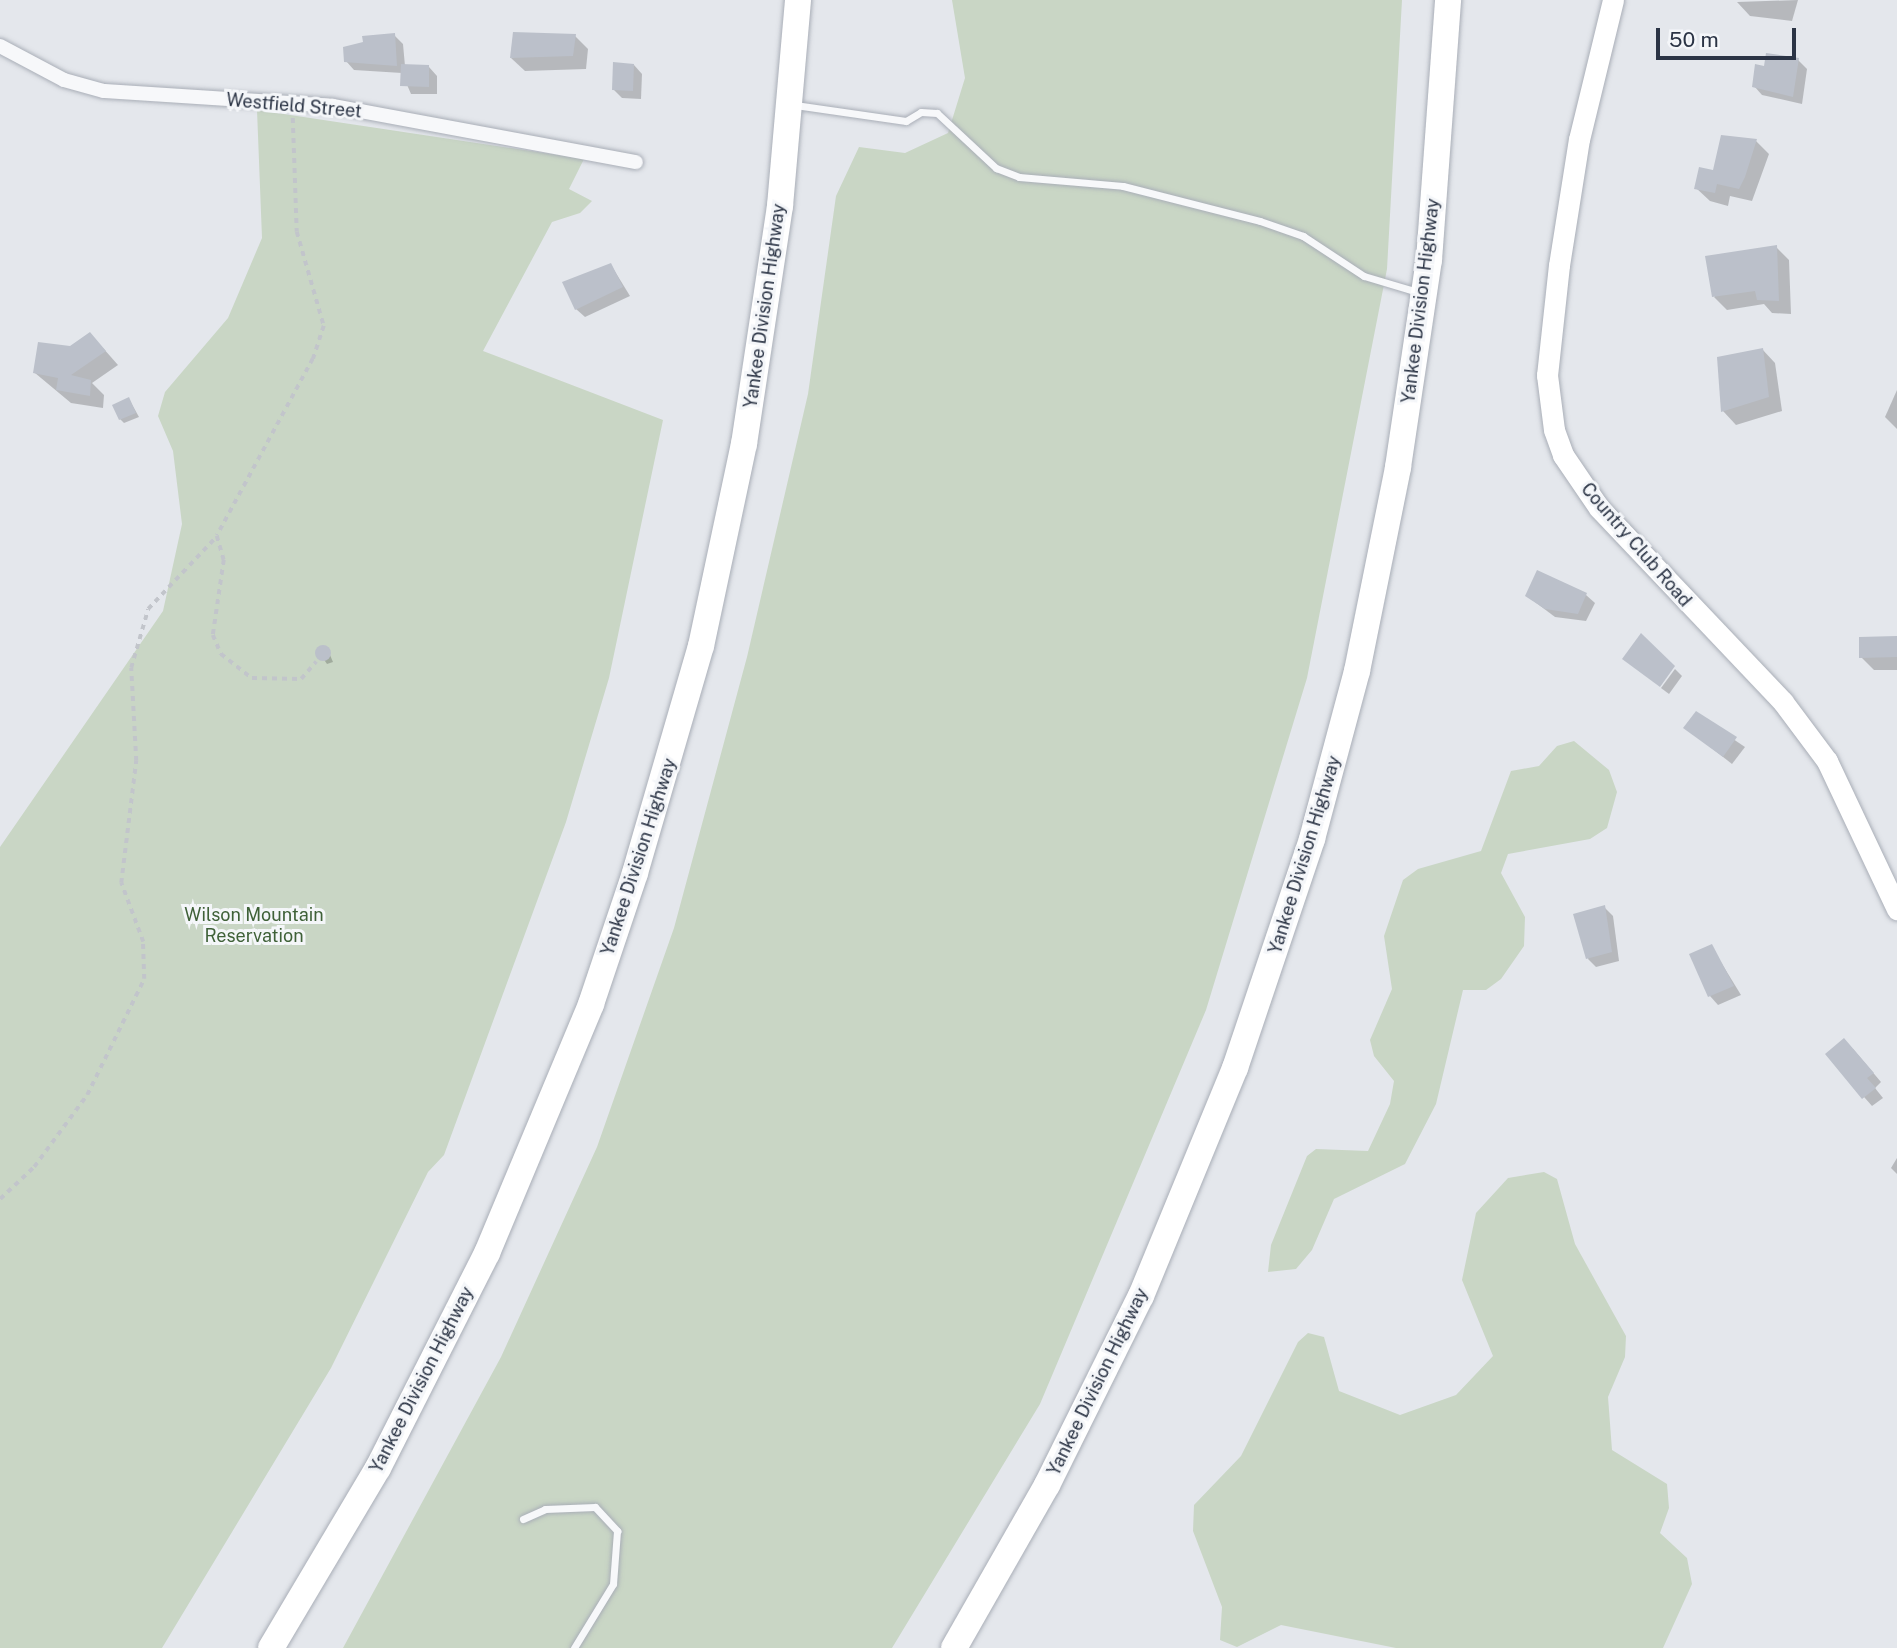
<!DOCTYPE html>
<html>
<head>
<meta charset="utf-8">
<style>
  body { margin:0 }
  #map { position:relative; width:1897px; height:1648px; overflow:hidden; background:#e4e7ec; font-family:"Public Sans",sans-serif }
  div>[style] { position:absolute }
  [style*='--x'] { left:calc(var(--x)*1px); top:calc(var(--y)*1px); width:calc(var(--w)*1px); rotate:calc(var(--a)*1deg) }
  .green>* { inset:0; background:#c9d6c5 }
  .shadow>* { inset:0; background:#0003 }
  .building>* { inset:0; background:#bbc0ca }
  .round { border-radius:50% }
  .path>* { height:3.5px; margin-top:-1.75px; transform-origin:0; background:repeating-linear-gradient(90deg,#c2c5cb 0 5px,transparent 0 10px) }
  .roads { filter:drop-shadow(0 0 2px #a9aeb7) drop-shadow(0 0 2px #a9aeb7) }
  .lane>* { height:7px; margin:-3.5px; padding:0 3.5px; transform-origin:3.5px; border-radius:3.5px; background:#f7f8fa }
  .street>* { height:14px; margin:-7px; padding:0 7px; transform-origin:7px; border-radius:7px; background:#f7f8fa }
  .secondary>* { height:21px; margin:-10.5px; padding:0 10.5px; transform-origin:10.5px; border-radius:10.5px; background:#fff }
  .highway>* { height:26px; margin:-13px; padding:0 13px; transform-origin:13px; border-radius:13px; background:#fff }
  span { translate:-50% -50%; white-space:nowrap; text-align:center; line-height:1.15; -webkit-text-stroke:6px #f4f6f9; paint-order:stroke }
  .street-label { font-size:18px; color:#2b3445 }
  .park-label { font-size:18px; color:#3f6138 }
  .scale { position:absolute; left:1656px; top:28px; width:140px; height:32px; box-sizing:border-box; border:4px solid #2b3445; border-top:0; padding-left:9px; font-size:21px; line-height:24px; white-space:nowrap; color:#2b3445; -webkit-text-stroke:5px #f4f6f9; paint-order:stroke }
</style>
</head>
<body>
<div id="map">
  <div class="green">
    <i style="clip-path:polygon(952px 0,1402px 0,1387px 269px,1307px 678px,1206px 1010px,1040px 1404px,892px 1648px,343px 1648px,501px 1357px,597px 1147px,674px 928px,747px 657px,808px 394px,836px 196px,859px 147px,905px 153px,948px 133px,965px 78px)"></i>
    <i style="clip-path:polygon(257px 110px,584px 159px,569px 189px,592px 201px,580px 213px,552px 222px,483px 351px,663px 420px,609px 678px,566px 822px,444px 1155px,428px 1172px,331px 1368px,162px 1648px,0 1648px,0 847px,163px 611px,182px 524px,173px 451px,158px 416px,165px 392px,228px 318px,262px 238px)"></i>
    <i style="clip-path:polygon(1574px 741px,1609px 770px,1617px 792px,1607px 828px,1590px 839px,1508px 854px,1501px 873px,1525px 917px,1524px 946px,1501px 979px,1486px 990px,1463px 990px,1436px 1104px,1405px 1164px,1334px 1199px,1312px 1250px,1296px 1269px,1268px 1272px,1271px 1245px,1307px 1156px,1316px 1149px,1368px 1151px,1390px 1104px,1394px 1081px,1374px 1056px,1370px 1040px,1392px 989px,1384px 936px,1403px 880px,1418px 869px,1481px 851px,1511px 771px,1539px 766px,1557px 746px)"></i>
    <i style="clip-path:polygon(1544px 1172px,1557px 1179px,1575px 1244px,1626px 1336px,1625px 1357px,1608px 1397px,1612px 1450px,1667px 1484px,1669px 1508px,1660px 1533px,1687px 1558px,1692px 1584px,1663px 1648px,1396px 1648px,1281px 1625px,1237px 1647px,1220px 1640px,1222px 1607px,1193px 1531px,1194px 1505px,1241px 1456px,1298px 1342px,1308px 1333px,1324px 1337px,1339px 1391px,1400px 1415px,1456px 1395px,1493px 1356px,1462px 1280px,1476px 1213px,1508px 1178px)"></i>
  </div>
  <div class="shadow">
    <i style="clip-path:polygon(1798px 0,1792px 21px,1750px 16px,1737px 2px)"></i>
    <i style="clip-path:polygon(394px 35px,403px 44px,405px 66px,429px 67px,437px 76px,437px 94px,411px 94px,402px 73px,354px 70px,346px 61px,365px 43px)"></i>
    <i style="clip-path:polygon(575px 36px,588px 49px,586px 69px,525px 71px,511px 58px)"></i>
    <i style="clip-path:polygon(1798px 60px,1807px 69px,1802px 104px,1762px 95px,1754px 86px,1766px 68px)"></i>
    <i style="clip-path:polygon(634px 65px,642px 74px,641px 99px,622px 98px,613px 89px)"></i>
    <i style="clip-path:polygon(1756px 141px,1769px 154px,1752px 201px,1730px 196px,1728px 206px,1710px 201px,1696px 188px)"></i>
    <i style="clip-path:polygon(1776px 247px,1789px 260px,1791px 314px,1772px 313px,1764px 304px,1727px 310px,1714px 297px)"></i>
    <i style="clip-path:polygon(611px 265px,630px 296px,585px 317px,576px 309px)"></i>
    <i style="clip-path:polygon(103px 348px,118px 365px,92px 383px,104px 395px,103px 408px,71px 403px,35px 373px)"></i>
    <i style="clip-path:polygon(1762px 349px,1775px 363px,1782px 411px,1736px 425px,1723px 411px)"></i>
    <i style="clip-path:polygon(1897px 390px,1897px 429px,1885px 417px)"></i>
    <i style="clip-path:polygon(129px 399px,139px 417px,124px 423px,120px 419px)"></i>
    <i style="clip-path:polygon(1586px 595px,1595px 603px,1586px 621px,1555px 617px,1527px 596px)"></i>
    <i style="clip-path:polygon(1897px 638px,1897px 670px,1874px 670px,1861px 657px)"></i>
    <i style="clip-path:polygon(327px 648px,333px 662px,327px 664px,318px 651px)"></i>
    <i style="clip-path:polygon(1675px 669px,1682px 676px,1669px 694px,1661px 688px)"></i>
    <i style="clip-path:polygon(1696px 714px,1745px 747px,1732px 764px,1686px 728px)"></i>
    <i style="clip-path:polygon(1604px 907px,1613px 916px,1619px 961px,1596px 967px,1588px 959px)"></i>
    <i style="clip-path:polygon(1711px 946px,1741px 995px,1718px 1005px,1710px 996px)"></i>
    <i style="clip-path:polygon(1853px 1049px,1881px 1082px,1875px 1088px,1883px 1098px,1872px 1106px,1827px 1055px)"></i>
    <i style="clip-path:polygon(1897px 1158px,1897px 1174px,1891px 1168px)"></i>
  </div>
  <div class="building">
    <i style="clip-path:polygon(513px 32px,576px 34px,573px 56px,510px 58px)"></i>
    <i style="clip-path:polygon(395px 33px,397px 66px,344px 62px,343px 47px,363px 42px,362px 36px)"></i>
    <i style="clip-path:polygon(1766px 53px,1799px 58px,1793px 97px,1752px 87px,1755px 64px,1764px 66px)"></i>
    <i style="clip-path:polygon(613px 62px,634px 64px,633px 91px,612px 90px)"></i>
    <i style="clip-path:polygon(401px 64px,429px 65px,429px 87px,400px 86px)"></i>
    <i style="clip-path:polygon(1721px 135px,1757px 139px,1745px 177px,1739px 189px,1717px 184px,1715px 193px,1694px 189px,1699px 167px,1713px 170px)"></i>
    <i style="clip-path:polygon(1777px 245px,1779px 301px,1757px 300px,1755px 291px,1712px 297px,1705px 256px)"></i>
    <i style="clip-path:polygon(611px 263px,623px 287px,575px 310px,562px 282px)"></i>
    <i style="clip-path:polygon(90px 332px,106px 351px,71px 375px,91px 380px,90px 396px,56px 390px,58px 378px,33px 373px,38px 342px,70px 346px)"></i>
    <i style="clip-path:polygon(1763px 348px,1769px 397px,1721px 412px,1717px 357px)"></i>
    <i style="clip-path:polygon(129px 397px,136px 413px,119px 420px,112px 405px)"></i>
    <i style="clip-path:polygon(1537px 570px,1587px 593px,1578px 614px,1545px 609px,1525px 596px)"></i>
    <i style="clip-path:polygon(1641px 633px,1675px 666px,1660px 687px,1622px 659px)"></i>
    <i style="clip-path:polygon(1897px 636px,1897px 657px,1859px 658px,1859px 637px)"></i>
    <i class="round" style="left:315px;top:645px;width:16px;height:16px"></i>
    <i style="clip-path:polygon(1696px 711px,1737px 737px,1723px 757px,1683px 728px)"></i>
    <i style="clip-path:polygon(1605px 905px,1612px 952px,1586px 959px,1573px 914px)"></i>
    <i style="clip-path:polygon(1712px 944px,1734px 986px,1708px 997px,1689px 954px)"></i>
    <i style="clip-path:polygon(1844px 1038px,1874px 1073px,1867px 1078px,1876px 1088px,1862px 1099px,1825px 1054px)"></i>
  </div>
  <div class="path">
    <i style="--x:293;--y:118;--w:114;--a:88"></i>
    <i style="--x:297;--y:232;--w:98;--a:74"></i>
    <i style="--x:324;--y:326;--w:35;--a:108"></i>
    <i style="--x:313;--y:359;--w:201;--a:118.5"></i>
    <i style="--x:217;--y:536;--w:25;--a:74"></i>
    <i style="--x:224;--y:560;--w:76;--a:98.3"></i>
    <i style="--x:213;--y:635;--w:21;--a:67"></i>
    <i style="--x:221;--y:654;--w:39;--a:38"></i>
    <i style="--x:252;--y:678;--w:49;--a:1.2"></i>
    <i style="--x:301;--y:679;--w:23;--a:-49"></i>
    <i style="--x:0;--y:1199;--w:47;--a:-43.3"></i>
    <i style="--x:34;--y:1167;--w:89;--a:-53.6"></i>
    <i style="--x:87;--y:1095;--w:129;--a:-63.8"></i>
    <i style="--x:144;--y:979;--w:37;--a:-92"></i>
    <i style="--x:143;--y:942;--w:63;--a:-110.4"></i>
    <i style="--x:121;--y:883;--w:123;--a:-83"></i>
    <i style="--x:136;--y:761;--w:93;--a:-93.1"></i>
    <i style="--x:131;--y:668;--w:61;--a:-73.9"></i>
    <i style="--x:148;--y:609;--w:100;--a:-46.6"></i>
  </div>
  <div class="roads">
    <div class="lane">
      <i style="--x:795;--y:105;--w:112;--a:8.2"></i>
      <i style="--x:906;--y:121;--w:17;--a:-31"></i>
      <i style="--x:921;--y:112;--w:16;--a:4"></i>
      <i style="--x:937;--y:113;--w:81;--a:43"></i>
      <i style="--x:996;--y:168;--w:25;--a:21"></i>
      <i style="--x:1019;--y:177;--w:104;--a:4.9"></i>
      <i style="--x:1123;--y:186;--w:141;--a:14.3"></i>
      <i style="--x:1260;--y:221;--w:46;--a:19.2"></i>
      <i style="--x:1303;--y:236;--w:73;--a:33.3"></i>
      <i style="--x:1364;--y:276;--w:59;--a:16.6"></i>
      <i style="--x:523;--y:1519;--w:24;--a:-24"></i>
      <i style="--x:545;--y:1509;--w:50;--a:-2.3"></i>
      <i style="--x:595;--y:1507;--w:33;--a:47"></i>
      <i style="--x:617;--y:1531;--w:53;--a:94.3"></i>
      <i style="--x:613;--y:1584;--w:75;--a:121.4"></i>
    </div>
    <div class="street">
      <i style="--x:0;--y:46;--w:72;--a:28"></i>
      <i style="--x:64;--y:80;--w:41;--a:15.4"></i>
      <i style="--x:104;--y:91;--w:229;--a:3.7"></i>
      <i style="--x:333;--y:106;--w:308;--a:10.5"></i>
    </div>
    <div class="secondary">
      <i style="--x:1613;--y:0;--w:143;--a:103.7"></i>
      <i style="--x:1579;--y:139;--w:128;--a:99"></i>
      <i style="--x:1559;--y:265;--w:111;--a:96.2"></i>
      <i style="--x:1547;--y:375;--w:55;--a:82.7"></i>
      <i style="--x:1554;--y:430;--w:27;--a:70"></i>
      <i style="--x:1563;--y:455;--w:64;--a:55.8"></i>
      <i style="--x:1599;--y:508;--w:267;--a:46.5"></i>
      <i style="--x:1783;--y:702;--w:74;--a:53.3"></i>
      <i style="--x:1827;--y:761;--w:164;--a:64.7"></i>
    </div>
    <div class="highway">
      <i style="--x:271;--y:1648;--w:209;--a:-59.3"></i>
      <i style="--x:378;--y:1468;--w:241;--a:-63.1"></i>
      <i style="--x:487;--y:1253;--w:270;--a:-67.3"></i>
      <i style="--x:591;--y:1004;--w:138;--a:-71.4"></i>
      <i style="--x:635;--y:873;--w:236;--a:-73.8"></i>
      <i style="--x:701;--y:646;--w:207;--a:-78"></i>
      <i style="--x:744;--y:444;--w:241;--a:-81.4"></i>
      <i style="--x:780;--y:206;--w:207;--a:-85"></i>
      <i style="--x:954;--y:1648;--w:188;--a:-60.3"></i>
      <i style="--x:1047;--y:1485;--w:211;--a:-63.6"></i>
      <i style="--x:1141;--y:1296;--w:247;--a:-67.6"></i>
      <i style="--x:1235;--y:1068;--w:242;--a:-71.4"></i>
      <i style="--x:1312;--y:839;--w:174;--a:-75"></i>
      <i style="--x:1357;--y:671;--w:208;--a:-78.6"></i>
      <i style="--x:1398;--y:467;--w:209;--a:-81.5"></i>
      <i style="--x:1429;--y:260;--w:261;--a:-85.8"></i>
    </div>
  </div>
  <div class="street-label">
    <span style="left:294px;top:106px;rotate:5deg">Westfield Street</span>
    <span style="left:1421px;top:301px;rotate:-83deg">Yankee Division Highway</span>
    <span style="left:765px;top:306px;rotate:-82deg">Yankee Division Highway</span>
    <span style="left:1636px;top:545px;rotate:49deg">Country Club Road</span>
    <span style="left:1305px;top:855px;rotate:-73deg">Yankee Division Highway</span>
    <span style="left:639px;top:857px;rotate:-72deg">Yankee Division Highway</span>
    <span style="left:422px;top:1380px;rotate:-63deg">Yankee Division Highway</span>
    <span style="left:1098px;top:1382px;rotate:-64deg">Yankee Division Highway</span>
  </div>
  <div class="park-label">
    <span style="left:254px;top:926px">Wilson Mountain<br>Reservation</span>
  </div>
  <div class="scale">50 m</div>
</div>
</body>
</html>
